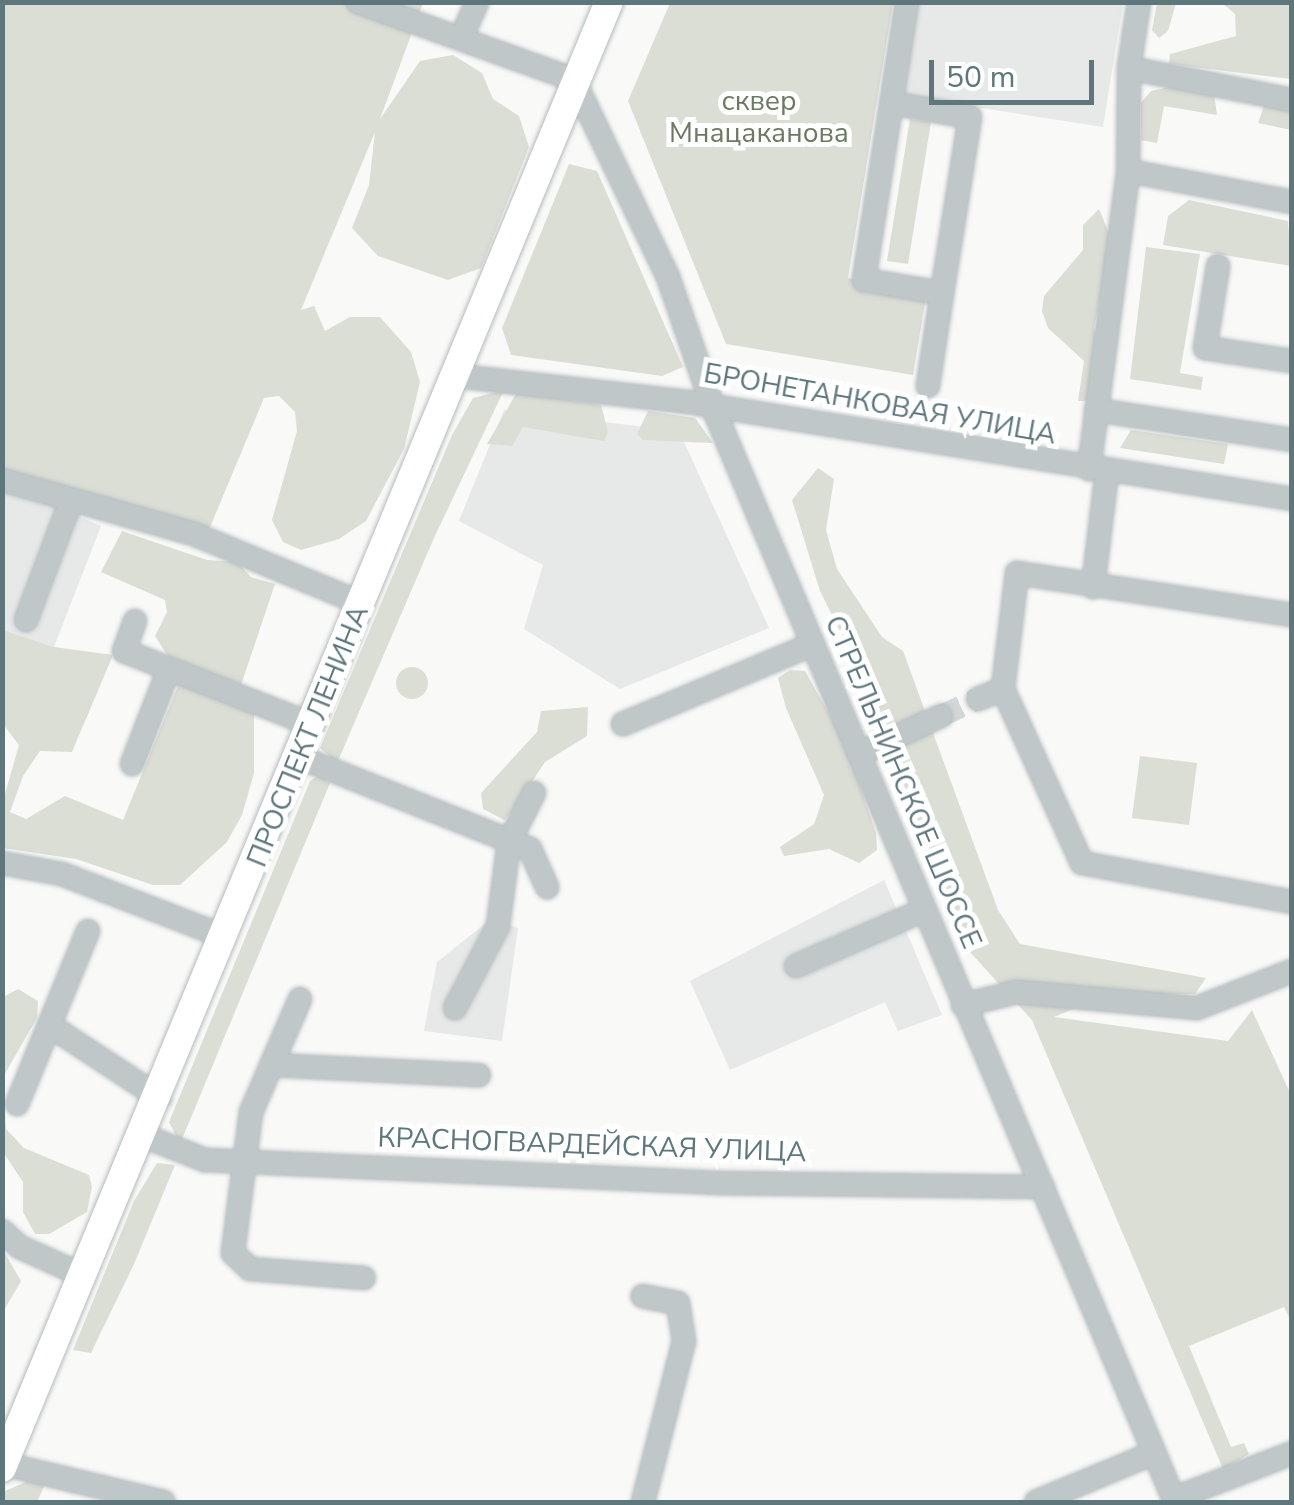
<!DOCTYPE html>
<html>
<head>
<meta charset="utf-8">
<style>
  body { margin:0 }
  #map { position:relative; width:1294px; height:1505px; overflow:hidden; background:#f9f9f7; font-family:"Nunito Sans",sans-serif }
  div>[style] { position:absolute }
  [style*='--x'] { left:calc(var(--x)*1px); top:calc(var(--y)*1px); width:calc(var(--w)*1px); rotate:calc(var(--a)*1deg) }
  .built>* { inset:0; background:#e7e9e8 }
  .green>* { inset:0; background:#dbded5 }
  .round { border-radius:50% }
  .minor-tunnel>* { height:22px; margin-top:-11px; transform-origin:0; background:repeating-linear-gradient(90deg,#d2d8d8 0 22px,transparent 0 33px) }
  .roads { filter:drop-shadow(0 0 2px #b3bbbe) drop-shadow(0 0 2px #b3bbbe) }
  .minor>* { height:22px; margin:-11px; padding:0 11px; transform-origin:11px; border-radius:11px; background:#bfc7c9 }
  .major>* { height:28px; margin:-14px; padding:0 14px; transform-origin:14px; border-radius:14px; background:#fff }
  span { translate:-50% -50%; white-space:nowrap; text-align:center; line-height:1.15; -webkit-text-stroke:10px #fff; paint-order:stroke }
  .park-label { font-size:28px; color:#6c7a62 }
  .street-label { font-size:28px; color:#5e777d }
  .frame { position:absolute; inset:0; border:5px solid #5e777d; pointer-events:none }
  .scale { position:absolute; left:929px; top:60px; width:165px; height:45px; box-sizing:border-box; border:5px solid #5e777d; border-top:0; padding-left:12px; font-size:30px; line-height:35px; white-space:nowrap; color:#5e777d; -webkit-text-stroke:8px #fff; paint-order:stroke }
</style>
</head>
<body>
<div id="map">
  <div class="built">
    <i style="clip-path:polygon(899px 3px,1123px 3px,1103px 127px,885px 93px)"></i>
    <i style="clip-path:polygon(504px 410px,679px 431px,769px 628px,620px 689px,524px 629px,543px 565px,459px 521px)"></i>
    <i style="clip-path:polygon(3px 484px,101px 526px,54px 647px,3px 630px)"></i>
    <i style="clip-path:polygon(884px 880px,942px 1015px,898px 1031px,885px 1002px,730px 1070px,690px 981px)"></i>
    <i style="clip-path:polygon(491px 919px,518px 928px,502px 1041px,424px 1031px,437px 962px)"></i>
  </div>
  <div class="green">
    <i style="clip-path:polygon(3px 3px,423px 3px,380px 119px,420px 61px,453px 55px,482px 73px,493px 99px,519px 116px,529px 147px,481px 268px,448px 280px,378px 256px,352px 228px,369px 185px,375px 132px,301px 310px,314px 306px,325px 331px,350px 317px,380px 317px,411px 352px,420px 382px,404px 449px,366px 521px,339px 539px,301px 550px,283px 542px,272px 520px,297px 431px,295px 412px,279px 396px,264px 398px,208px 532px,3px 473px)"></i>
    <i style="clip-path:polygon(670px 3px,893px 3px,848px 278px,927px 291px,913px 375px,726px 344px,628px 101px)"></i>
    <i style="clip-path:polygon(1157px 3px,1176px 3px,1168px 31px,1159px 38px,1152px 30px)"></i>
    <i style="clip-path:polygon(1222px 3px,1291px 3px,1291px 79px,1169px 64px,1170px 54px,1236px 36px,1235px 14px)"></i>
    <i style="clip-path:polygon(1174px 86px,1214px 93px,1217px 115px,1164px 106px,1157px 143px,1141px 140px,1141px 103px,1151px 91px)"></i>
    <i style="clip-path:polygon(1265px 103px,1291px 107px,1291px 130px,1258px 123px)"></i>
    <i style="clip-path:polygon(910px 119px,931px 122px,908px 264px,887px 261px)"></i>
    <i style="clip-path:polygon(569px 164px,597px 171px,683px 367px,662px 376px,511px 355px,502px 328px)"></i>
    <i style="clip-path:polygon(1189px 200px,1288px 221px,1291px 266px,1163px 245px,1168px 216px)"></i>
    <i style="clip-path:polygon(1099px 209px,1112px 241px,1094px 327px,1104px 401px,1078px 401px,1084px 361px,1048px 328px,1042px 311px,1044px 296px,1083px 250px,1083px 225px)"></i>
    <i style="clip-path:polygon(1146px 247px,1200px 254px,1180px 373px,1203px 377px,1201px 390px,1130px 379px)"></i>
    <i style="clip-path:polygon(504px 390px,434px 538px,337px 763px,320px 748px,452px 435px,473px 398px)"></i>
    <i style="clip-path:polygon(517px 392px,601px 405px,608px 432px,604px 441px,523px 427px,512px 446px,487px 444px)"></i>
    <i style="clip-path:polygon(648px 411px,695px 418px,713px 443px,643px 440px,637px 434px)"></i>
    <i style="clip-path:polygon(1131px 430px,1228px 444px,1224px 464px,1120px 448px)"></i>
    <i style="clip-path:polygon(818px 468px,834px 479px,826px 530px,837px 569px,882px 637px,903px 651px,998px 910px,1020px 944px,1206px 978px,1195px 994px,1108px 995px,1054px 1017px,1228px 1041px,1252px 1010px,1291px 1095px,1291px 1321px,1284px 1307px,1189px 1346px,1231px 1447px,1244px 1443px,1249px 1454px,1223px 1469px,1032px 1020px,969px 951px,856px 663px,820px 591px,792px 500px)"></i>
    <i style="clip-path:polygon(122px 531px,207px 560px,237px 562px,251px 577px,275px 584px,241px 685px,169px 658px,155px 636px,167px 612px,165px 600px,101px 572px)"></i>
    <i style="clip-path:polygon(3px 630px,54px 647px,113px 655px,72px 752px,40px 751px,23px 776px,10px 812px,26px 819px,65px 796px,123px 820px,180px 681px,254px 712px,254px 773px,242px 815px,227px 842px,180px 885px,153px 885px,76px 859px,3px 848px,3px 801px,19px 745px,3px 724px)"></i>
    <i class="round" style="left:396px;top:667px;width:32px;height:32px"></i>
    <i style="clip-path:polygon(790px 670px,805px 671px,844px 740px,876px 833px,877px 850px,859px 863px,829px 849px,784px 856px,780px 847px,814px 824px,824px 795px,786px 708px,778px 678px)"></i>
    <i style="clip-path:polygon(588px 707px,587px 736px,545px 762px,511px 813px,504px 820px,483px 809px,481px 793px,537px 732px,541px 711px)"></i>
    <i style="clip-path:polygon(1140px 756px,1197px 763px,1189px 825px,1132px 818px)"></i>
    <i style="clip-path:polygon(318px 776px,330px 783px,180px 1144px,169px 1122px,310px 781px)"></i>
    <i style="clip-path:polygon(18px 989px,38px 1001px,37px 1018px,3px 1077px,6px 1129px,24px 1148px,89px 1175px,92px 1187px,87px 1212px,49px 1234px,35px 1234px,23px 1212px,23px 1182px,3px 1152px,2px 1028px,5px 996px)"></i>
    <i style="clip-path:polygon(157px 1163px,175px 1165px,134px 1264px,91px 1353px,73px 1350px,134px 1201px)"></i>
    <i style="clip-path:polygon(3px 1250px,21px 1281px,3px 1312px)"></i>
    <i style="clip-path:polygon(28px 1481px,45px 1484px,37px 1502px,3px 1502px,5px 1491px)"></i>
  </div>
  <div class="minor-tunnel">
    <i style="--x:941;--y:716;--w:41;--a:-24.7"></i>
  </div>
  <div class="roads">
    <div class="minor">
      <i style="--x:358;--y:2;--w:234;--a:19.8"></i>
      <i style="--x:907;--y:2;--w:281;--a:98.8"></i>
      <i style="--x:864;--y:280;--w:79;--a:9.5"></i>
      <i style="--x:942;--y:293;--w:94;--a:98.6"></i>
      <i style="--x:462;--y:36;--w:37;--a:-66"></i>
      <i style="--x:1129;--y:68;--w:166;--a:11.1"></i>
      <i style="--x:576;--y:85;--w:213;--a:64.4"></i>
      <i style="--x:668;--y:277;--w:141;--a:70.9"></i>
      <i style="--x:714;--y:410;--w:1185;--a:67.11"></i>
      <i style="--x:891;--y:103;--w:80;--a:10"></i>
      <i style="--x:970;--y:117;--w:178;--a:99"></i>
      <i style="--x:1128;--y:171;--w:167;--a:10.7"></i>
      <i style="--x:1218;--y:266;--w:83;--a:99"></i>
      <i style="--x:1205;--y:348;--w:88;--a:8.5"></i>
      <i style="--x:457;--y:376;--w:232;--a:6.4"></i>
      <i style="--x:688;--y:402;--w:612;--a:9.12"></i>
      <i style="--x:1096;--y:410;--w:198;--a:8.7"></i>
      <i style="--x:1089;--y:469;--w:301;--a:-82.5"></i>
      <i style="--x:1128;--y:171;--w:103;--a:-89.4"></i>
      <i style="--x:1129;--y:68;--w:67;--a:-81.4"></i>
      <i style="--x:2;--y:480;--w:199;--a:15.7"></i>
      <i style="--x:194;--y:534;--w:183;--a:22.5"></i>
      <i style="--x:1093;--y:587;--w:116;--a:-83.1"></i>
      <i style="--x:1292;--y:615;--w:278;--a:-171.3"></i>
      <i style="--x:1017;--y:573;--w:117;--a:96.9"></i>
      <i style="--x:1003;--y:689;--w:191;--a:65.6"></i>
      <i style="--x:1082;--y:863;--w:214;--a:10.5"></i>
      <i style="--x:26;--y:620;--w:127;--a:-69.3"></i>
      <i style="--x:135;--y:621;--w:32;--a:110"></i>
      <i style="--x:124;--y:651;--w:203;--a:21.4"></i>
      <i style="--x:978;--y:699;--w:27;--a:-22"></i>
      <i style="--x:623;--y:724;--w:206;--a:-22.8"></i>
      <i style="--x:859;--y:754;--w:90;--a:-24.9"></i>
      <i style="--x:299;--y:757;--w:249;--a:21.7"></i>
      <i style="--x:530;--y:849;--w:42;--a:65.9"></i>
      <i style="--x:132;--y:764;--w:102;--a:-68.7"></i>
      <i style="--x:2;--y:863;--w:61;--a:10.4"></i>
      <i style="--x:62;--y:874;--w:175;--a:21.1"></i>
      <i style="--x:796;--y:966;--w:140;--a:-23.6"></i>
      <i style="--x:300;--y:999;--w:123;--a:113.4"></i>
      <i style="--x:251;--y:1112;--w:142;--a:97.3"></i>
      <i style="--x:233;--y:1253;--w:23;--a:43"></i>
      <i style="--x:250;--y:1269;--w:114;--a:4.5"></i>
      <i style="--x:963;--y:1005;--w:56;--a:-13.5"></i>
      <i style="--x:1017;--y:992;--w:181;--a:5.1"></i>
      <i style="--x:1197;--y:1008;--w:102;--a:-21.3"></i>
      <i style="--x:455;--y:1008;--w:93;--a:-62.3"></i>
      <i style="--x:498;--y:926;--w:85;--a:-82.5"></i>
      <i style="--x:509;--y:842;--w:55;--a:-63"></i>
      <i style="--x:49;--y:1025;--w:133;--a:33.3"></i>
      <i style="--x:272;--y:1065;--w:207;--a:2.8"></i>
      <i style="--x:17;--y:1104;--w:187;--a:-67.7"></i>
      <i style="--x:144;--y:1136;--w:66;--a:21.5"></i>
      <i style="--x:205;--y:1160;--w:515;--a:2.56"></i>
      <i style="--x:719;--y:1183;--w:324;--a:0.7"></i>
      <i style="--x:2;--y:1231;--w:24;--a:42"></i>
      <i style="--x:20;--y:1247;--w:70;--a:24.4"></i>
      <i style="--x:4;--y:1464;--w:164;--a:13.4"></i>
      <i style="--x:1173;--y:1499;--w:128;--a:-21.1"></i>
      <i style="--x:643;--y:1502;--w:166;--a:-75.7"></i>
      <i style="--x:684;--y:1341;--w:38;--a:-99"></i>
      <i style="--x:678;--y:1303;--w:36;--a:-169"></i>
      <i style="--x:1036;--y:1502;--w:128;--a:-22.6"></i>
    </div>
    <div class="major">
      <i style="--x:2;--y:1468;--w:1587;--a:-67.51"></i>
    </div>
  </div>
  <div class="park-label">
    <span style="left:759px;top:117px">сквер<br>Мнацаканова</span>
  </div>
  <div class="street-label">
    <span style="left:880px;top:404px;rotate:10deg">БРОНЕТАНКОВАЯ УЛИЦА</span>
    <span style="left:308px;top:736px;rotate:-68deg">ПРОСПЕКТ ЛЕНИНА</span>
    <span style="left:903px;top:782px;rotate:67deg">СТРЕЛЬНИНСКОЕ ШОССЕ</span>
    <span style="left:592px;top:1145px;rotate:2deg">КРАСНОГВАРДЕЙСКАЯ УЛИЦА</span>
  </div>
  <div class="frame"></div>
  <div class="scale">50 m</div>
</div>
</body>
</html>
